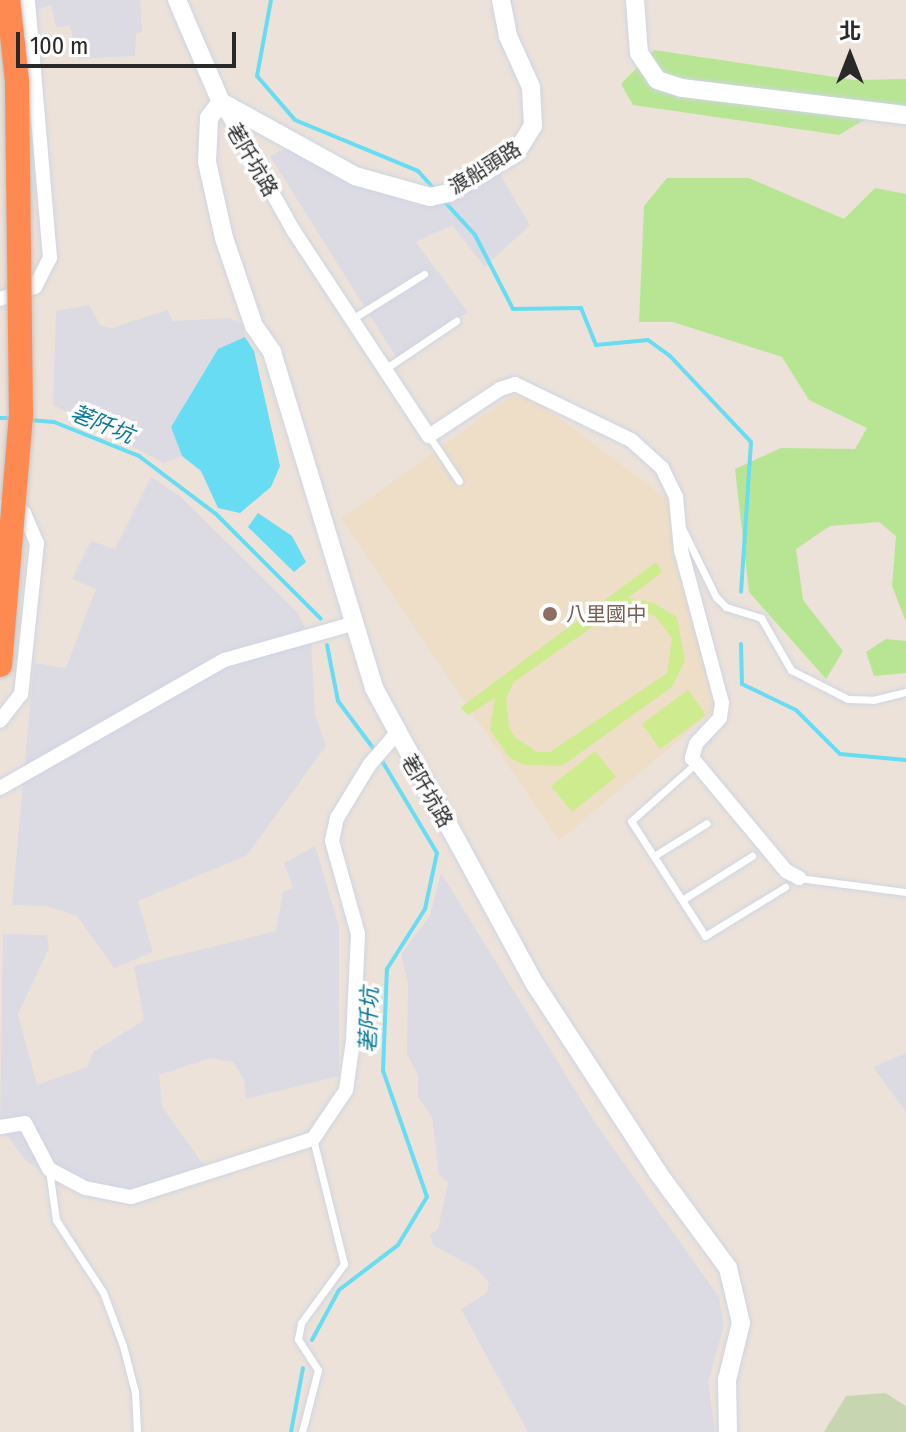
<!DOCTYPE html>
<html>
<head>
<meta charset="utf-8">
<style>
  body { margin:0 }
  #map { position:relative; width:906px; height:1432px; overflow:hidden; background:#ece2da; font-family:"Fira Sans Condensed","Noto Sans TC",sans-serif }
  div>[style] { position:absolute }
  [style*='--x'] { left:calc(var(--x)*1px); top:calc(var(--y)*1px); width:calc(var(--w)*1px); rotate:calc(var(--a)*1deg) }
  .industrial>* { inset:0; background:#dcdbe4 }
  .education>* { inset:0; background:#eedec8 }
  .green>* { inset:0; background:#b8e594 }
  .cemetery>* { inset:0; background:#c7d6b0 }
  .pitch>* { inset:0; background:#ceec8f }
  .water>* { inset:0; background:#68dcf2 }
  .stream>* { height:4px; margin:-2px; padding:0 2px; transform-origin:2px; border-radius:2px; background:#68dcf2 }
  .roads { filter:drop-shadow(0 0 2px #cfd5e2) drop-shadow(0 0 2px #cfd5e2) }
  .lane>* { height:7px; margin:-3.5px; padding:0 3.5px; transform-origin:3.5px; border-radius:3.5px; background:#fff }
  .street>* { height:14px; margin:-7px; padding:0 7px; transform-origin:7px; border-radius:7px; background:#fff }
  .secondary>* { height:18px; margin:-9px; padding:0 9px; transform-origin:9px; border-radius:9px; background:#fff }
  .bridges { filter:drop-shadow(0 0 2px #c3c3c3) drop-shadow(0 0 2px #c3c3c3) }
  .highway-bridge>* { height:24px; margin:-12px; padding:0 12px; transform-origin:12px; border-radius:12px; background:#ff8a51 }
  .dots>* { width:22px; height:22px; translate:-50% -50%; box-sizing:border-box; border:4px solid #fff; border-radius:50% }
  span { translate:-50% -50%; white-space:nowrap; text-align:center; line-height:1.15; -webkit-text-stroke:7px #fff; paint-order:stroke }
  .street-label { font-size:20px; color:#292929 }
  .education-label { font-size:20px; color:#785e54 }
  .left { translate:0 -50%; text-align:left }
  .water-label { font-size:22px; color:#09799c; font-style:italic }
  .north { position:absolute; left:810px; top:16px; width:80px; height:80px; -webkit-text-stroke:6px #fff; paint-order:stroke; rotate:0deg; font-size:22px; font-weight:700; line-height:32px; text-align:center; color:#292929 }
  .north::after { content:''; display:block; margin:auto; width:28px; height:36px; background:#292929; clip-path:polygon(50% 0,100% 100%,50% 72%,0 100%) }
  .scale { position:absolute; left:16px; top:32px; width:220px; height:36px; box-sizing:border-box; border:4px solid #292929; border-top:0; padding-left:10px; font-size:24px; line-height:28px; white-space:nowrap; color:#292929; -webkit-text-stroke:6px #fff; paint-order:stroke }
</style>
</head>
<body>
<div id="map">
  <div class="industrial">
    <i style="clip-path:polygon(34px 0,140px 0,142px 32px,136px 33px,135px 56px,78px 59px,70px 26px,56px 27px,51px 5px,37px 10px)"></i>
    <i style="clip-path:polygon(288px 147px,414px 205px,428px 204px,498px 171px,530px 225px,485px 267px,452px 225px,416px 242px,468px 312px,396px 357px,270px 156px)"></i>
    <i style="clip-path:polygon(89px 305px,101px 326px,112px 328px,167px 310px,173px 321px,230px 318px,243px 325px,245px 337px,217px 350px,171px 427px,182px 456px,164px 463px,53px 405px,56px 311px)"></i>
    <i style="clip-path:polygon(151px 477px,180px 496px,297px 612px,311px 641px,315px 714px,326px 746px,247px 855px,138px 901px,153px 952px,114px 968px,77px 916px,47px 906px,12px 905px,34px 663px,66px 668px,96px 589px,72px 579px,91px 541px,115px 549px)"></i>
    <i style="clip-path:polygon(315px 846px,339px 926px,339px 1076px,246px 1099px,244px 1080px,233px 1062px,210px 1058px,159px 1075px,162px 1106px,205px 1167px,124px 1198px,63px 1185px,25px 1160px,0 1125px,3px 934px,47px 935px,49px 948px,18px 1014px,37px 1085px,87px 1067px,93px 1052px,144px 1020px,134px 966px,276px 931px,283px 892px,293px 888px,284px 863px)"></i>
    <i style="clip-path:polygon(441px 873px,598px 1127px,719px 1297px,724px 1326px,708px 1382px,715px 1432px,528px 1432px,461px 1309px,487px 1293px,489px 1283px,477px 1269px,433px 1245px,430px 1235px,438px 1229px,448px 1183px,439px 1175px,432px 1117px,418px 1097px,418px 1075px,407px 1054px,408px 983px,401px 954px,430px 916px)"></i>
    <i style="clip-path:polygon(906px 1053px,906px 1112px,873px 1067px)"></i>
  </div>
  <div class="education">
    <i style="clip-path:polygon(521px 389px,666px 498px,717px 708px,559px 841px,341px 519px)"></i>
  </div>
  <div class="green">
    <i style="clip-path:polygon(654px 50px,855px 80px,906px 79px,906px 107px,890px 104px,839px 135px,633px 105px,621px 84px)"></i>
    <i style="clip-path:polygon(667px 178px,749px 178px,844px 219px,875px 188px,906px 194px,906px 622px,892px 586px,896px 536px,879px 522px,830px 526px,796px 549px,803px 600px,843px 651px,826px 679px,749px 592px,735px 469px,781px 448px,855px 449px,867px 428px,809px 400px,782px 357px,673px 322px,639px 322px,644px 206px)"></i>
    <i style="clip-path:polygon(886px 639px,906px 641px,906px 673px,874px 676px,866px 652px)"></i>
  </div>
  <div class="cemetery">
    <i style="clip-path:polygon(885px 1393px,906px 1406px,906px 1432px,824px 1432px,846px 1396px)"></i>
  </div>
  <div class="pitch">
    <i style="clip-path:polygon(evenodd,656px 562px,662px 572px,628px 598px,654px 603px,677px 617px,685px 661px,672px 687px,562px 766px,524px 765px,510px 758px,490px 730px,495px 698px,468px 715px,460px 708px,656px 562px,632px 608px,655px 616px,672px 638px,667px 673px,550px 752px,537px 752px,515px 737px,509px 727px,506px 698px,514px 682px,615px 611px,632px 608px)"></i>
    <i style="clip-path:polygon(688px 690px,706px 715px,660px 749px,642px 724px)"></i>
    <i style="clip-path:polygon(595px 751px,616px 777px,572px 812px,551px 786px)"></i>
  </div>
  <div class="water">
    <i style="clip-path:polygon(245px 337px,254px 351px,280px 466px,271px 487px,240px 513px,218px 508px,201px 471px,182px 456px,171px 427px,218px 349px)"></i>
    <i style="clip-path:polygon(258px 513px,292px 536px,306px 562px,294px 572px,248px 527px)"></i>
  </div>
  <div class="stream">
    <i style="--x:271;--y:0;--w:77;--a:100.4"></i>
    <i style="--x:257;--y:76;--w:58;--a:49.2"></i>
    <i style="--x:295;--y:120;--w:133;--a:22.5"></i>
    <i style="--x:418;--y:171;--w:27;--a:48"></i>
    <i style="--x:444;--y:201;--w:46;--a:47.6"></i>
    <i style="--x:475;--y:235;--w:83;--a:62.8"></i>
    <i style="--x:513;--y:309;--w:68;--a:-0.8"></i>
    <i style="--x:581;--y:308;--w:40;--a:68"></i>
    <i style="--x:596;--y:345;--w:52;--a:-5.5"></i>
    <i style="--x:648;--y:340;--w:27;--a:36"></i>
    <i style="--x:670;--y:356;--w:118;--a:46.7"></i>
    <i style="--x:751;--y:442;--w:150;--a:93.8"></i>
    <i style="--x:0;--y:418;--w:13;--a:0"></i>
    <i style="--x:30;--y:420;--w:24;--a:5"></i>
    <i style="--x:54;--y:422;--w:92;--a:21.8"></i>
    <i style="--x:139;--y:456;--w:96;--a:37"></i>
    <i style="--x:216;--y:514;--w:148;--a:45"></i>
    <i style="--x:741;--y:644;--w:40;--a:88.6"></i>
    <i style="--x:742;--y:684;--w:60;--a:25.7"></i>
    <i style="--x:796;--y:710;--w:62;--a:45"></i>
    <i style="--x:840;--y:754;--w:66;--a:5.2"></i>
    <i style="--x:327;--y:645;--w:57;--a:78.9"></i>
    <i style="--x:338;--y:701;--w:64;--a:53.3"></i>
    <i style="--x:312;--y:1340;--w:57;--a:-61.6"></i>
    <i style="--x:339;--y:1290;--w:74;--a:-37.3"></i>
    <i style="--x:398;--y:1245;--w:56;--a:-58.9"></i>
    <i style="--x:427;--y:1197;--w:133;--a:-109.2"></i>
    <i style="--x:383;--y:1071;--w:102;--a:-87.8"></i>
    <i style="--x:387;--y:969;--w:71;--a:-57.7"></i>
    <i style="--x:425;--y:909;--w:57;--a:-77.9"></i>
    <i style="--x:437;--y:853;--w:109;--a:-120.8"></i>
    <i style="--x:291;--y:1432;--w:65;--a:-79.4"></i>
  </div>
  <div class="roads">
    <div class="lane">
      <i style="--x:352;--y:319;--w:85;--a:-32"></i>
      <i style="--x:385;--y:369;--w:86;--a:-34.1"></i>
      <i style="--x:429;--y:436;--w:54;--a:56.3"></i>
      <i style="--x:683;--y:530;--w:75;--a:63.8"></i>
      <i style="--x:716;--y:597;--w:14;--a:45"></i>
      <i style="--x:726;--y:607;--w:37;--a:17"></i>
      <i style="--x:761;--y:618;--w:60;--a:60"></i>
      <i style="--x:791;--y:670;--w:64;--a:27"></i>
      <i style="--x:848;--y:699;--w:25;--a:2"></i>
      <i style="--x:873;--y:700;--w:34;--a:-14"></i>
      <i style="--x:694;--y:765;--w:84;--a:138.4"></i>
      <i style="--x:631;--y:821;--w:137;--a:57.2"></i>
      <i style="--x:705;--y:936;--w:94;--a:-31.5"></i>
      <i style="--x:654;--y:856;--w:62;--a:-31.9"></i>
      <i style="--x:799;--y:878;--w:108;--a:7.5"></i>
      <i style="--x:682;--y:900;--w:83;--a:-32.2"></i>
      <i style="--x:49;--y:1170;--w:50;--a:82"></i>
      <i style="--x:56;--y:1220;--w:86;--a:56.9"></i>
      <i style="--x:103;--y:1292;--w:58;--a:69.7"></i>
      <i style="--x:123;--y:1346;--w:48;--a:75.4"></i>
      <i style="--x:135;--y:1392;--w:40;--a:87.1"></i>
      <i style="--x:302;--y:1432;--w:64;--a:-75.5"></i>
      <i style="--x:318;--y:1370;--w:37;--a:-123"></i>
      <i style="--x:298;--y:1339;--w:16;--a:-79"></i>
      <i style="--x:301;--y:1323;--w:73;--a:-53.9"></i>
      <i style="--x:344;--y:1264;--w:129;--a:-103.9"></i>
    </div>
    <div class="street">
      <i style="--x:221;--y:102;--w:147;--a:60.6"></i>
      <i style="--x:293;--y:230;--w:247;--a:56.6"></i>
      <i style="--x:429;--y:436;--w:85;--a:-33.5"></i>
      <i style="--x:500;--y:389;--w:16;--a:-18"></i>
      <i style="--x:515;--y:384;--w:129;--a:25.8"></i>
      <i style="--x:631;--y:440;--w:42;--a:42.1"></i>
      <i style="--x:662;--y:468;--w:32;--a:64"></i>
      <i style="--x:676;--y:497;--w:53;--a:84.6"></i>
      <i style="--x:681;--y:550;--w:158;--a:75"></i>
      <i style="--x:722;--y:703;--w:15;--a:98"></i>
      <i style="--x:720;--y:718;--w:35;--a:133"></i>
      <i style="--x:696;--y:744;--w:15;--a:106"></i>
      <i style="--x:692;--y:758;--w:147;--a:50.2"></i>
      <i style="--x:786;--y:871;--w:15;--a:28"></i>
      <i style="--x:0;--y:299;--w:37;--a:-19"></i>
      <i style="--x:35;--y:287;--w:33;--a:-63"></i>
      <i style="--x:50;--y:258;--w:259;--a:-94.9"></i>
      <i style="--x:0;--y:507;--w:25;--a:14"></i>
      <i style="--x:24;--y:513;--w:33;--a:67"></i>
      <i style="--x:37;--y:543;--w:152;--a:96"></i>
      <i style="--x:21;--y:694;--w:34;--a:128"></i>
      <i style="--x:0;--y:788;--w:258;--a:-29.7"></i>
      <i style="--x:224;--y:660;--w:137;--a:-15.7"></i>
      <i style="--x:0;--y:1127;--w:25;--a:-9"></i>
      <i style="--x:25;--y:1123;--w:52;--a:62.4"></i>
      <i style="--x:49;--y:1169;--w:41;--a:27.8"></i>
      <i style="--x:85;--y:1188;--w:47;--a:11.1"></i>
      <i style="--x:131;--y:1197;--w:191;--a:-17.7"></i>
      <i style="--x:313;--y:1139;--w:59;--a:-56"></i>
      <i style="--x:346;--y:1090;--w:49;--a:-81.9"></i>
      <i style="--x:353;--y:1041;--w:107;--a:-87.3"></i>
      <i style="--x:358;--y:934;--w:97;--a:-105.6"></i>
      <i style="--x:332;--y:841;--w:24;--a:-78"></i>
      <i style="--x:337;--y:818;--w:63;--a:-58.6"></i>
      <i style="--x:370;--y:764;--w:38;--a:-49"></i>
    </div>
    <div class="secondary">
      <i style="--x:177;--y:0;--w:111;--a:66.7"></i>
      <i style="--x:221;--y:102;--w:20;--a:127"></i>
      <i style="--x:209;--y:118;--w:44;--a:92.6"></i>
      <i style="--x:207;--y:162;--w:78;--a:77.4"></i>
      <i style="--x:224;--y:238;--w:93;--a:71.2"></i>
      <i style="--x:254;--y:326;--w:32;--a:55"></i>
      <i style="--x:272;--y:352;--w:351;--a:73.1"></i>
      <i style="--x:374;--y:688;--w:337;--a:61.5"></i>
      <i style="--x:535;--y:984;--w:225;--a:56.9"></i>
      <i style="--x:658;--y:1173;--w:118;--a:53.6"></i>
      <i style="--x:728;--y:1268;--w:57;--a:76.7"></i>
      <i style="--x:741;--y:1323;--w:59;--a:103.8"></i>
      <i style="--x:727;--y:1380;--w:52;--a:88.9"></i>
      <i style="--x:635;--y:0;--w:53;--a:85.7"></i>
      <i style="--x:639;--y:53;--w:32;--a:56"></i>
      <i style="--x:657;--y:80;--w:26;--a:18"></i>
      <i style="--x:682;--y:88;--w:226;--a:6.9"></i>
      <i style="--x:221;--y:102;--w:153;--a:28.9"></i>
      <i style="--x:355;--y:176;--w:78;--a:15.6"></i>
      <i style="--x:430;--y:197;--w:19;--a:-12"></i>
      <i style="--x:449;--y:193;--w:78;--a:-30.8"></i>
      <i style="--x:516;--y:153;--w:32;--a:-58"></i>
      <i style="--x:533;--y:126;--w:39;--a:-93"></i>
      <i style="--x:531;--y:87;--w:56;--a:-114.3"></i>
      <i style="--x:508;--y:36;--w:37;--a:-101"></i>
    </div>
  </div>
  <div class="bridges">
    <div class="highway-bridge">
      <i style="--x:0;--y:665;--w:252;--a:-85.2"></i>
      <i style="--x:21;--y:414;--w:333;--a:-90.7"></i>
      <i style="--x:17;--y:81;--w:81;--a:-96.3"></i>
    </div>
  </div>
  <div class="dots">
    <i style="left:550px;top:614px;background:#8d6e63"></i>
  </div>
  <div class="street-label">
    <span style="left:252px;top:160px;rotate:60deg">荖阡坑路</span>
    <span style="left:485px;top:168px;rotate:-32deg">渡船頭路</span>
    <span style="left:427px;top:791px;rotate:60deg">荖阡坑路</span>
  </div>
  <div class="education-label">
    <span class="left" style="left:566px;top:614px">八里國中</span>
  </div>
  <div class="water-label">
    <span style="left:102px;top:424px;rotate:22deg">荖阡坑</span>
    <span style="left:369px;top:1020px;rotate:-88deg">荖阡坑</span>
  </div>
  <div class="north">北</div>
  <div class="scale">100 m</div>
</div>
</body>
</html>
